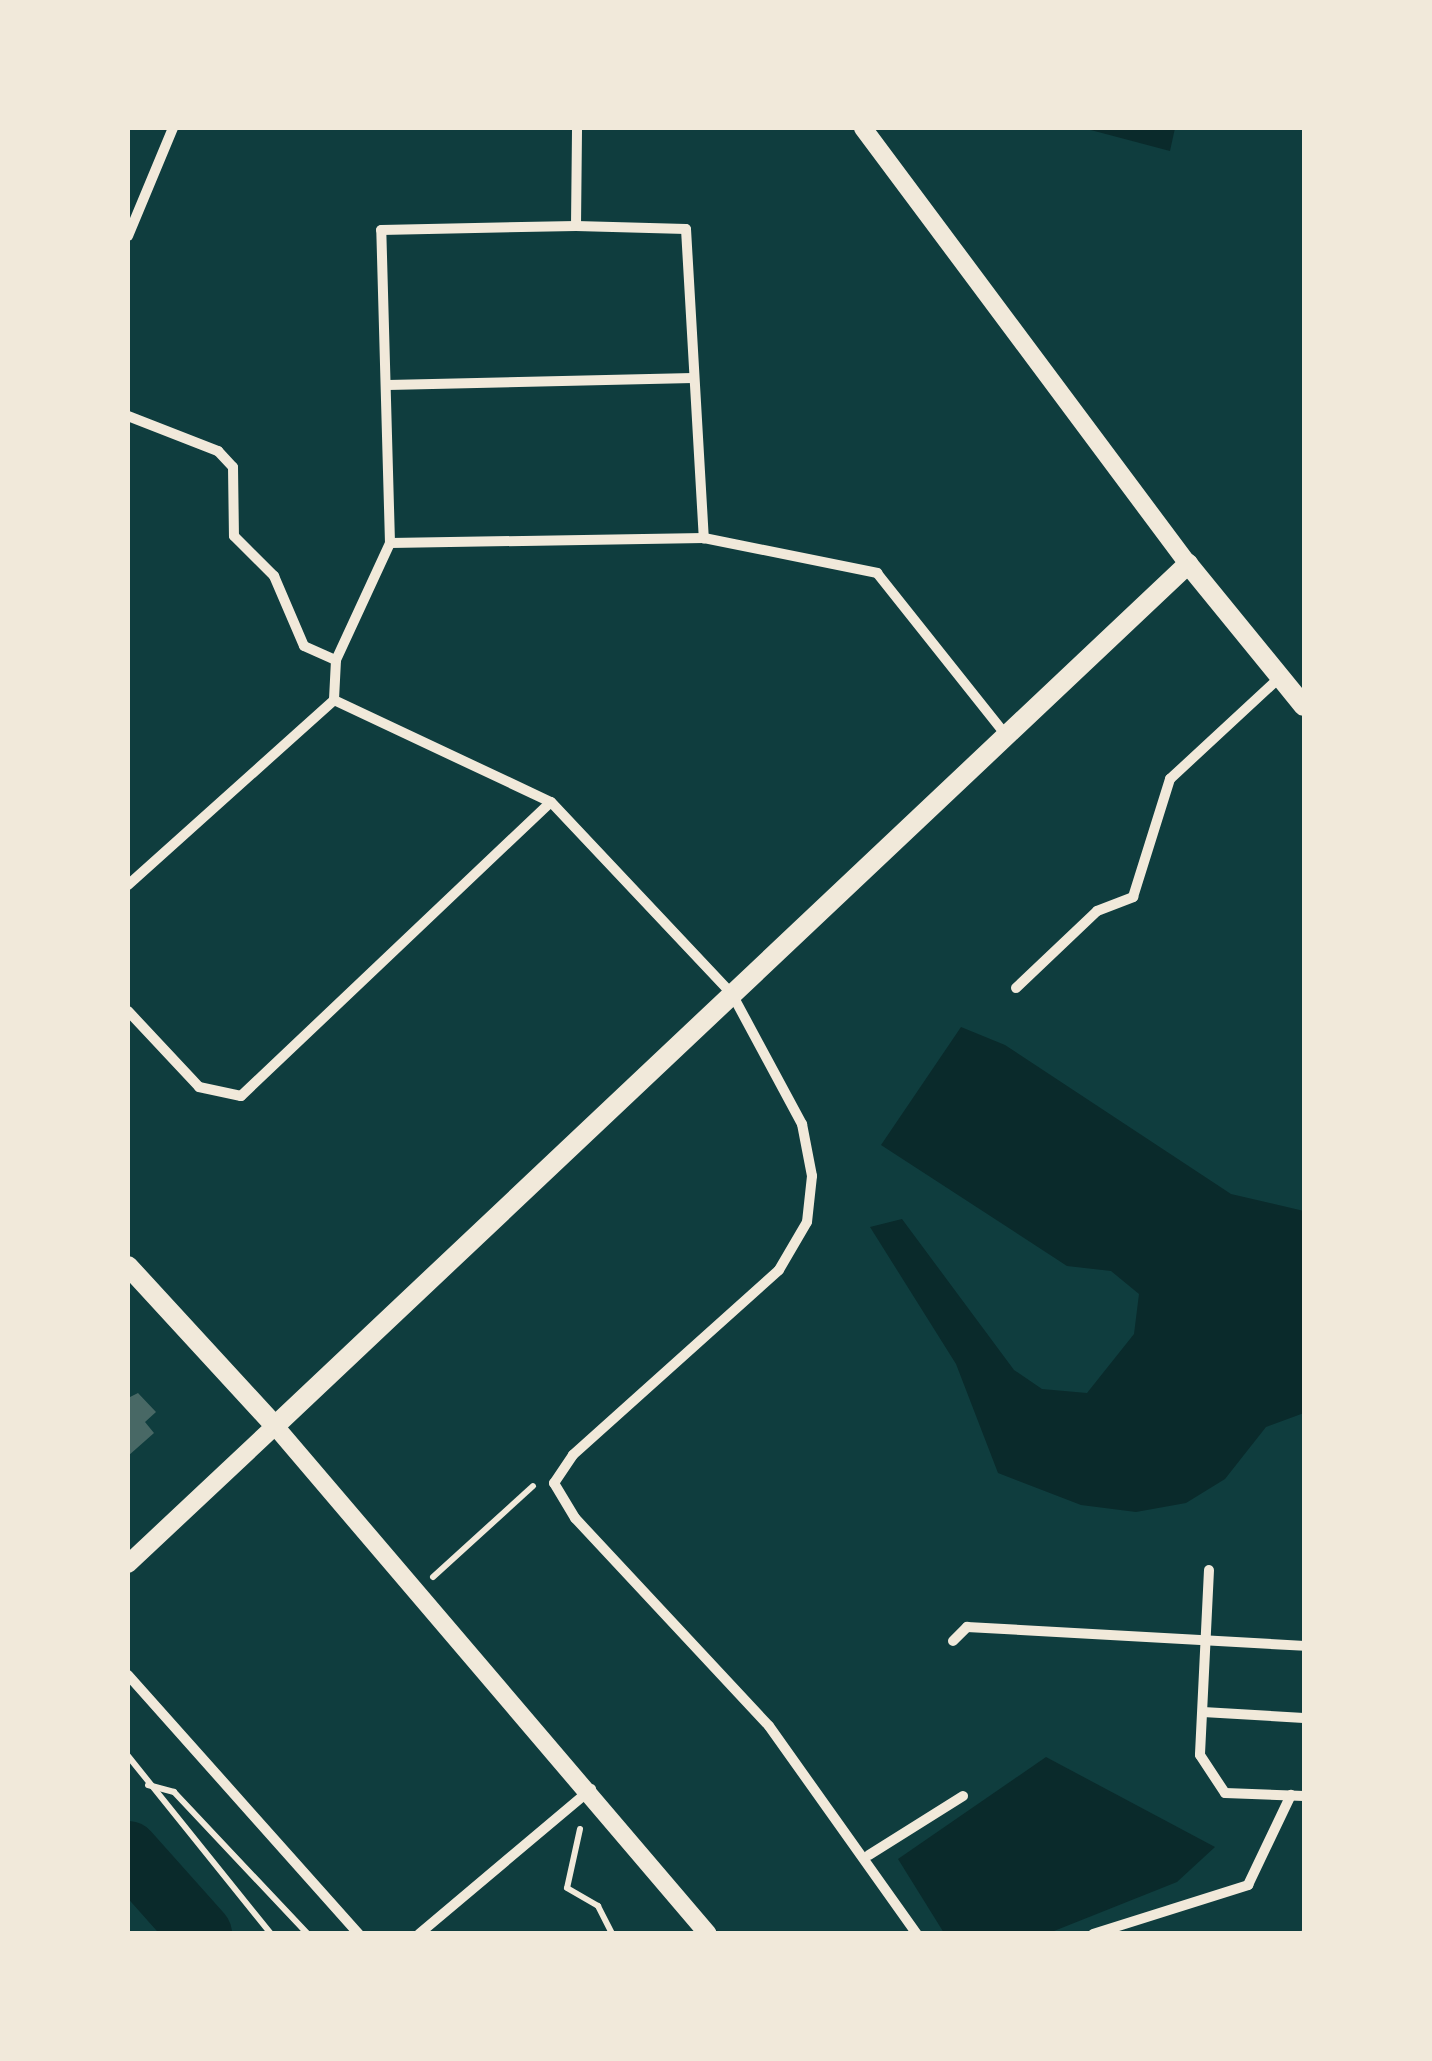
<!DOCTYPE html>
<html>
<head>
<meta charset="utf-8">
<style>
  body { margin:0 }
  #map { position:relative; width:1432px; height:2061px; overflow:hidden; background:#0f3d3e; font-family:Karla,sans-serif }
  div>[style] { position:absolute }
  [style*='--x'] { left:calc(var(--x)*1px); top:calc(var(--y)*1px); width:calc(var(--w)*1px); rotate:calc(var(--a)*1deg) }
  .water>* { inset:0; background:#0a2a2b }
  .river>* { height:62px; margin:-31px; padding:0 31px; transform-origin:31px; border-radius:31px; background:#0a2a2b }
  .building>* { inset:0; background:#486865 }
  .path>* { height:6px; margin:-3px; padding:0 3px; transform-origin:3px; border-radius:3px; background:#f1e9da }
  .minor>* { height:10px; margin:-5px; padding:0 5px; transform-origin:5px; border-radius:5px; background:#f1e9da }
  .tertiary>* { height:18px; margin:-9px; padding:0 9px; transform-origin:9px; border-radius:9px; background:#f1e9da }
  .secondary>* { height:20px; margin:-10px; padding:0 10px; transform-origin:10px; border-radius:10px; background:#f1e9da }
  span { translate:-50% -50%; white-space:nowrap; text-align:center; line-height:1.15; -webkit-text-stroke:10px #f1e9da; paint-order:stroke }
  .frame { position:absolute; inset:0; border:130px solid #f1e9da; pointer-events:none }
</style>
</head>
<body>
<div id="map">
  <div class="water">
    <i style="clip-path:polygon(1083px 128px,1175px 128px,1170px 151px)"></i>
    <i style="clip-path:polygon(961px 1027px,1005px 1045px,1231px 1194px,1304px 1211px,1304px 1413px,1266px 1427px,1225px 1479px,1186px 1503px,1136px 1512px,1081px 1505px,998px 1473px,956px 1364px,870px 1227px,902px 1219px,1014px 1370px,1042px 1389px,1087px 1393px,1134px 1334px,1139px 1294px,1111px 1271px,1067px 1266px,881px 1145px)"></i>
    <i style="clip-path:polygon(1046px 1757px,1215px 1847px,1177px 1882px,1049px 1933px,944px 1933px,898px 1859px)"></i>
  </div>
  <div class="river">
    <i style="--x:128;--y:1852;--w:110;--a:48.3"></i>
  </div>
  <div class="building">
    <i style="clip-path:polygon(138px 1393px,156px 1412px,145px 1422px,154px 1433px,128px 1456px,128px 1398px)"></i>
  </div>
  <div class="path">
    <i style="--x:433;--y:1577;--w:135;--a:-42.3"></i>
    <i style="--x:128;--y:1756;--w:228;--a:51.2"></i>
    <i style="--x:148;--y:1785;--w:27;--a:15"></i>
    <i style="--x:174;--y:1792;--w:195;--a:46.7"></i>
    <i style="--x:580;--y:1829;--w:60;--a:102.4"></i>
    <i style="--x:567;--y:1888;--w:36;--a:30"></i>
    <i style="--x:598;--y:1906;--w:31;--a:63"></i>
    <i style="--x:1304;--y:1934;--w:1;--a:-90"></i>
  </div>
  <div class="minor">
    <i style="--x:576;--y:226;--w:98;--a:-89.4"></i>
    <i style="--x:128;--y:236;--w:117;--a:-67.4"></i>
    <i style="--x:388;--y:385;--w:305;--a:-1.3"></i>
    <i style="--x:128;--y:416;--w:97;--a:21.3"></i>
    <i style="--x:218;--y:451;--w:22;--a:47"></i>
    <i style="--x:233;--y:467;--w:69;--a:89.2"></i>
    <i style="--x:234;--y:536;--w:57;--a:45"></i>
    <i style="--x:274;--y:576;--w:76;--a:66.8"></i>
    <i style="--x:304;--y:646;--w:35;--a:24"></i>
    <i style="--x:336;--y:660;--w:40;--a:92.9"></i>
    <i style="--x:390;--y:543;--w:313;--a:-91.6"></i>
    <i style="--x:381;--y:230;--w:195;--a:-1.2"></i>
    <i style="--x:576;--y:226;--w:110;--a:1.6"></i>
    <i style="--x:686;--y:229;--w:310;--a:86.7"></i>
    <i style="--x:336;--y:660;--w:129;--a:-65.2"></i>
    <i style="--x:390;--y:543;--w:314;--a:-0.9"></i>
    <i style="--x:704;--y:538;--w:177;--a:11.4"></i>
    <i style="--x:877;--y:573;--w:207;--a:51.5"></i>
    <i style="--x:128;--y:885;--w:277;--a:-41.9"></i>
    <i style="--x:334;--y:700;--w:240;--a:25.2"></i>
    <i style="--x:551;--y:802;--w:264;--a:46.7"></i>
    <i style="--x:732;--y:994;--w:148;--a:61.7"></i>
    <i style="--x:802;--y:1124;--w:53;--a:79.1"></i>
    <i style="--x:812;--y:1176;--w:46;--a:96.2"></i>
    <i style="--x:807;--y:1222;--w:56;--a:120.3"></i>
    <i style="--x:779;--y:1270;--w:277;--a:138.1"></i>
    <i style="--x:573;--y:1455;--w:34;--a:124"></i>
    <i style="--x:554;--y:1483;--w:41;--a:59"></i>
    <i style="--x:575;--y:1518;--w:284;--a:47"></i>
    <i style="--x:769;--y:1726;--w:255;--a:54.6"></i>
    <i style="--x:1016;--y:988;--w:112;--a:-43.5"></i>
    <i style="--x:1097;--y:911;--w:39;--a:-21"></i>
    <i style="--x:1133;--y:897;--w:124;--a:-72.6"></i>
    <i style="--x:1170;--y:779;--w:150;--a:-42.8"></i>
    <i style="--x:128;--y:1011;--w:104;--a:46.9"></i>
    <i style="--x:199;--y:1087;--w:43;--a:12.1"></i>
    <i style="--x:241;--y:1096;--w:427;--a:-43.5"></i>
    <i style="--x:1209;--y:1570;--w:185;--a:92.8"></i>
    <i style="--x:1200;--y:1755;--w:45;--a:56.7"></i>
    <i style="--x:1225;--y:1793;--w:79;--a:2.2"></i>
    <i style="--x:953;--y:1641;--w:20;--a:-45"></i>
    <i style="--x:967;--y:1627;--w:338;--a:3.2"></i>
    <i style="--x:128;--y:1675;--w:347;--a:48.3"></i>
    <i style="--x:1203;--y:1712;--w:101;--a:3.4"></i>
    <i style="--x:869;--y:1855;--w:111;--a:-32.1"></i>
    <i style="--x:419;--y:1934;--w:225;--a:-40.1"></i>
    <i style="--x:1093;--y:1934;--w:163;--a:-17.5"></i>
    <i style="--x:1248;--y:1885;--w:100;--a:-64.5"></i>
  </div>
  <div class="tertiary">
    <i style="--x:863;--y:128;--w:544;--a:53.3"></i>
    <i style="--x:128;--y:1564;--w:202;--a:-43.2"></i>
    <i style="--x:275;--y:1426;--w:667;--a:49.56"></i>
  </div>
  <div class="secondary">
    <i style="--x:128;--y:1266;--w:217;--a:47.4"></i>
    <i style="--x:275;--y:1426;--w:1256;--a:-43.35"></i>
    <i style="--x:1188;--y:564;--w:183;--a:50.8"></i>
  </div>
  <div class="frame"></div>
</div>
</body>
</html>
